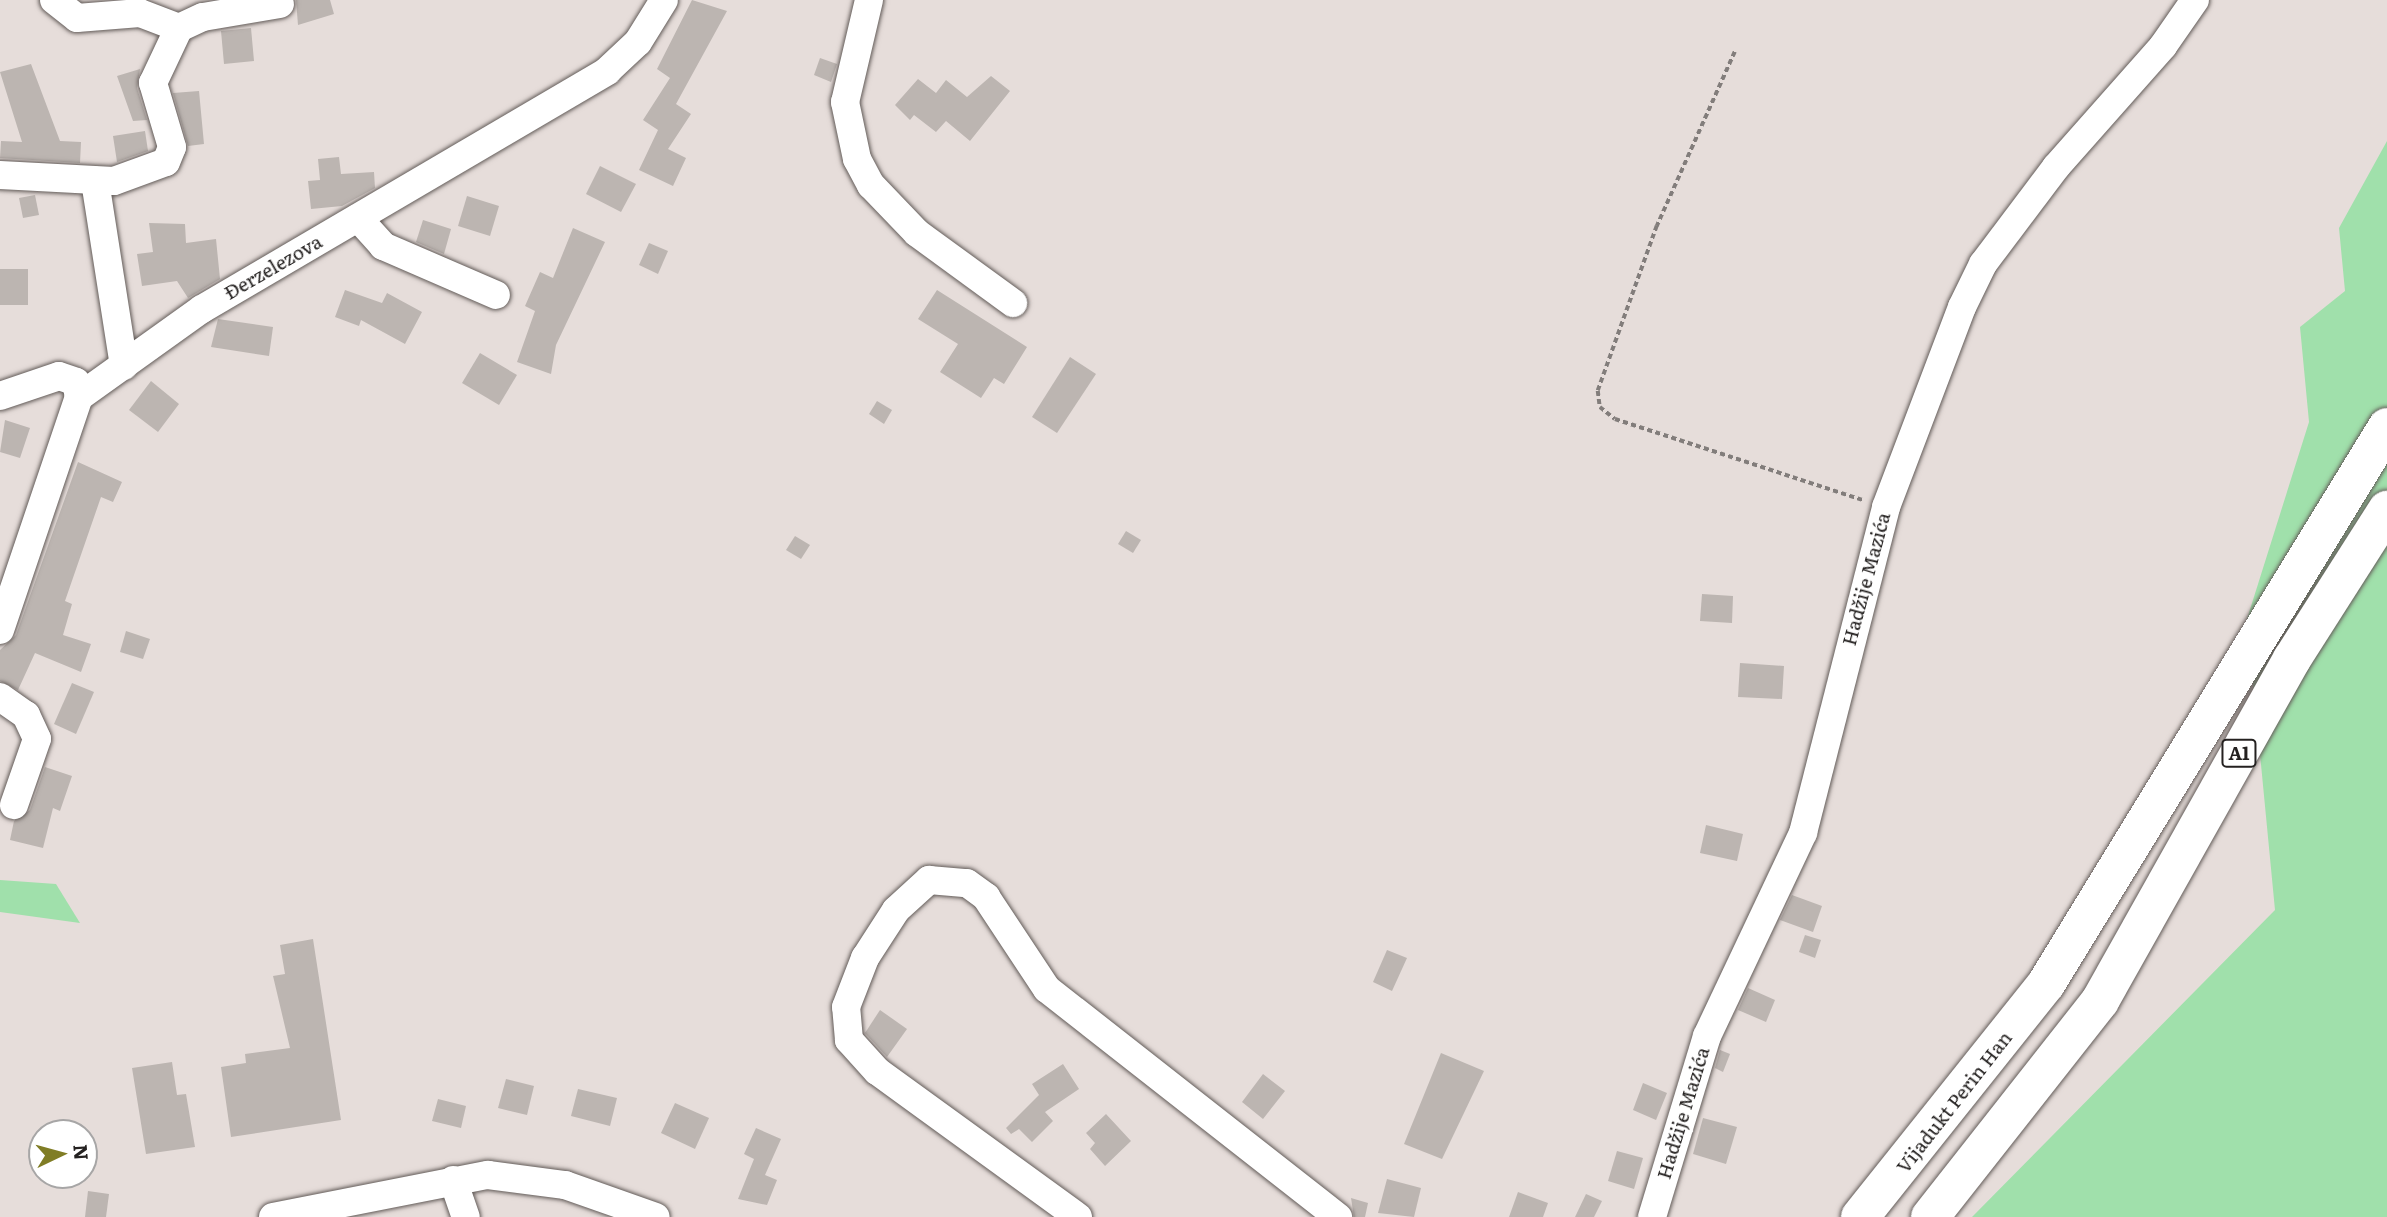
<!DOCTYPE html>
<html>
<head>
<meta charset="utf-8">
<style>
  body { margin:0 }
  #map { position:relative; width:2387px; height:1217px; overflow:hidden; background:#e6ddda; font-family:Literata,serif }
  div>[style] { position:absolute }
  [style*='--x'] { left:calc(var(--x)*1px); top:calc(var(--y)*1px); width:calc(var(--w)*1px); rotate:calc(var(--a)*1deg) }
  .green>* { inset:0; background:#a0e0ab }
  .building>* { inset:0; background:#bcb5b1 }
  .path>* { height:3.5px; margin-top:-1.75px; transform-origin:0; background:repeating-linear-gradient(90deg,#827d7b 0 5px,transparent 0 8.5px) }
  .roads { filter:drop-shadow(0 0 2px #625b58) drop-shadow(0 0 2px #625b58) }
  .minor>* { height:28px; margin:-14px; padding:0 14px; transform-origin:14px; border-radius:14px; background:#fff }
  .highway>* { height:38px; margin:-19px; padding:0 19px; transform-origin:19px; border-radius:19px; background:#fff }
  span { translate:-50% -50%; white-space:nowrap; text-align:center; line-height:1.15; -webkit-text-stroke:6px #fff; paint-order:stroke }
  .shield-label span { padding:2px 5px; background:#fff; border:2px solid; border-radius:5px; -webkit-text-stroke-width:0 }
  .shield-label { font-size:18px; color:#242120; font-weight:700 }
  .street-label { font-size:19px; color:#242120 }
  .north { position:absolute; left:28px; top:1119px; width:70px; height:70px; box-sizing:border-box; background:#fff; border:2px solid #a7a6a6; border-radius:50%; rotate:85deg; font-size:19px; font-weight:700; line-height:28px; text-align:center; color:#242120 }
  .north::after { content:''; display:block; margin:auto; width:24px; height:32px; background:#807d25; clip-path:polygon(50% 0,100% 100%,50% 72%,0 100%) }
</style>
</head>
<body>
<div id="map">
  <div class="green">
    <i style="clip-path:polygon(2387px 141px,2387px 1217px,1972px 1217px,2275px 910px,2247px 619px,2309px 422px,2300px 327px,2345px 291px,2339px 228px)"></i>
    <i style="clip-path:polygon(0 880px,56px 884px,80px 923px,0 912px)"></i>
  </div>
  <div class="building">
    <i style="clip-path:polygon(296px 0,330px 0,334px 14px,298px 25px)"></i>
    <i style="clip-path:polygon(692px 0,727px 11px,676px 104px,691px 114px,668px 149px,686px 158px,673px 186px,639px 170px,658px 130px,643px 120px,670px 78px,657px 69px)"></i>
    <i style="clip-path:polygon(251px 28px,254px 61px,224px 64px,221px 31px)"></i>
    <i style="clip-path:polygon(820px 58px,837px 64px,831px 82px,814px 75px)"></i>
    <i style="clip-path:polygon(31px 64px,60px 141px,81px 142px,80px 163px,0 158px,1px 141px,22px 142px,0 72px)"></i>
    <i style="clip-path:polygon(140px 69px,137px 88px,147px 120px,133px 121px,117px 76px)"></i>
    <i style="clip-path:polygon(991px 76px,1010px 91px,970px 141px,946px 121px,936px 132px,914px 115px,910px 120px,895px 105px,918px 79px,936px 93px,946px 80px,967px 97px)"></i>
    <i style="clip-path:polygon(199px 91px,204px 144px,188px 146px,173px 93px)"></i>
    <i style="clip-path:polygon(145px 131px,148px 151px,117px 162px,113px 136px)"></i>
    <i style="clip-path:polygon(339px 157px,341px 174px,374px 172px,375px 188px,342px 206px,311px 209px,308px 181px,320px 180px,318px 159px)"></i>
    <i style="clip-path:polygon(600px 166px,636px 184px,621px 212px,586px 194px)"></i>
    <i style="clip-path:polygon(35px 195px,39px 215px,23px 218px,19px 198px)"></i>
    <i style="clip-path:polygon(467px 196px,499px 206px,490px 236px,458px 226px)"></i>
    <i style="clip-path:polygon(423px 220px,451px 229px,444px 254px,416px 242px)"></i>
    <i style="clip-path:polygon(149px 223px,185px 224px,186px 243px,216px 239px,220px 279px,188px 298px,177px 281px,142px 286px,137px 254px,153px 252px)"></i>
    <i style="clip-path:polygon(573px 228px,605px 242px,556px 345px,551px 374px,517px 362px,535px 311px,525px 306px,540px 272px,553px 278px)"></i>
    <i style="clip-path:polygon(649px 243px,668px 251px,658px 274px,639px 265px)"></i>
    <i style="clip-path:polygon(0 269px,28px 269px,28px 305px,0 305px)"></i>
    <i style="clip-path:polygon(345px 290px,382px 303px,387px 293px,422px 312px,405px 344px,361px 320px,359px 326px,335px 317px)"></i>
    <i style="clip-path:polygon(937px 290px,1027px 347px,1004px 384px,994px 378px,981px 398px,940px 372px,958px 344px,918px 319px)"></i>
    <i style="clip-path:polygon(218px 319px,273px 327px,269px 356px,211px 347px)"></i>
    <i style="clip-path:polygon(480px 353px,517px 375px,499px 405px,462px 383px)"></i>
    <i style="clip-path:polygon(1070px 357px,1096px 374px,1057px 433px,1032px 417px)"></i>
    <i style="clip-path:polygon(151px 381px,179px 404px,158px 432px,129px 410px)"></i>
    <i style="clip-path:polygon(877px 401px,892px 410px,884px 424px,869px 414px)"></i>
    <i style="clip-path:polygon(5px 420px,30px 428px,20px 458px,0 452px)"></i>
    <i style="clip-path:polygon(78px 462px,122px 482px,113px 502px,101px 497px,65px 601px,72px 604px,63px 635px,91px 644px,81px 672px,35px 653px,18px 690px,0 681px,0 650px,16px 635px)"></i>
    <i style="clip-path:polygon(1126px 531px,1141px 540px,1133px 553px,1118px 544px)"></i>
    <i style="clip-path:polygon(795px 536px,810px 545px,801px 559px,786px 550px)"></i>
    <i style="clip-path:polygon(1702px 594px,1733px 596px,1732px 623px,1700px 621px)"></i>
    <i style="clip-path:polygon(126px 631px,150px 639px,143px 659px,120px 652px)"></i>
    <i style="clip-path:polygon(1740px 663px,1784px 666px,1782px 699px,1738px 697px)"></i>
    <i style="clip-path:polygon(72px 683px,94px 692px,76px 734px,54px 724px)"></i>
    <i style="clip-path:polygon(45px 767px,72px 776px,60px 811px,53px 808px,43px 848px,10px 840px,14px 821px,30px 810px)"></i>
    <i style="clip-path:polygon(1706px 825px,1743px 834px,1737px 861px,1700px 853px)"></i>
    <i style="clip-path:polygon(1792px 895px,1822px 906px,1813px 932px,1780px 920px)"></i>
    <i style="clip-path:polygon(1805px 935px,1821px 940px,1815px 958px,1799px 952px)"></i>
    <i style="clip-path:polygon(313px 939px,341px 1120px,231px 1137px,221px 1067px,246px 1063px,245px 1054px,290px 1048px,273px 976px,285px 974px,280px 945px)"></i>
    <i style="clip-path:polygon(1387px 950px,1407px 958px,1392px 991px,1373px 982px)"></i>
    <i style="clip-path:polygon(1748px 988px,1775px 1000px,1766px 1022px,1738px 1010px)"></i>
    <i style="clip-path:polygon(880px 1010px,907px 1029px,887px 1057px,865px 1033px)"></i>
    <i style="clip-path:polygon(1720px 1050px,1730px 1054px,1723px 1072px,1715px 1068px)"></i>
    <i style="clip-path:polygon(1441px 1053px,1484px 1071px,1442px 1159px,1404px 1144px)"></i>
    <i style="clip-path:polygon(172px 1062px,177px 1095px,186px 1094px,195px 1147px,146px 1154px,132px 1068px)"></i>
    <i style="clip-path:polygon(1063px 1064px,1079px 1089px,1045px 1112px,1053px 1121px,1032px 1142px,1019px 1129px,1011px 1134px,1006px 1128px,1039px 1095px,1032px 1084px)"></i>
    <i style="clip-path:polygon(1263px 1074px,1285px 1091px,1263px 1119px,1242px 1102px)"></i>
    <i style="clip-path:polygon(506px 1079px,534px 1086px,527px 1115px,498px 1108px)"></i>
    <i style="clip-path:polygon(1643px 1083px,1667px 1093px,1656px 1120px,1633px 1110px)"></i>
    <i style="clip-path:polygon(578px 1089px,617px 1098px,610px 1126px,571px 1116px)"></i>
    <i style="clip-path:polygon(438px 1099px,466px 1106px,461px 1128px,432px 1121px)"></i>
    <i style="clip-path:polygon(675px 1103px,709px 1118px,695px 1149px,661px 1133px)"></i>
    <i style="clip-path:polygon(1106px 1114px,1131px 1141px,1105px 1166px,1090px 1149px,1095px 1143px,1086px 1133px)"></i>
    <i style="clip-path:polygon(1703px 1118px,1737px 1127px,1726px 1164px,1693px 1154px)"></i>
    <i style="clip-path:polygon(756px 1128px,781px 1139px,765px 1175px,777px 1180px,767px 1205px,738px 1199px,754px 1159px,744px 1154px)"></i>
    <i style="clip-path:polygon(1617px 1151px,1643px 1158px,1634px 1189px,1608px 1181px)"></i>
    <i style="clip-path:polygon(1387px 1179px,1421px 1188px,1414px 1217px,1378px 1213px)"></i>
    <i style="clip-path:polygon(88px 1191px,109px 1194px,106px 1217px,85px 1217px)"></i>
    <i style="clip-path:polygon(1518px 1192px,1548px 1203px,1543px 1217px,1509px 1217px)"></i>
    <i style="clip-path:polygon(1586px 1194px,1602px 1201px,1594px 1217px,1575px 1217px)"></i>
    <i style="clip-path:polygon(1351px 1198px,1368px 1203px,1365px 1217px,1354px 1217px)"></i>
  </div>
  <div class="path">
    <i style="--x:1735;--y:52;--w:191;--a:114.1"></i>
    <i style="--x:1657;--y:226;--w:175;--a:109.7"></i>
    <i style="--x:1598;--y:391;--w:16;--a:83"></i>
    <i style="--x:1600;--y:407;--w:19;--a:39"></i>
    <i style="--x:1615;--y:419;--w:261;--a:18.1"></i>
  </div>
  <div class="roads">
    <div class="minor">
      <i style="--x:54;--y:0;--w:29;--a:38"></i>
      <i style="--x:77;--y:18;--w:63;--a:-4.5"></i>
      <i style="--x:140;--y:13;--w:42;--a:21"></i>
      <i style="--x:179;--y:28;--w:26;--a:-25"></i>
      <i style="--x:203;--y:17;--w:78;--a:-9.6"></i>
      <i style="--x:869;--y:0;--w:105;--a:103.2"></i>
      <i style="--x:845;--y:102;--w:58;--a:78.1"></i>
      <i style="--x:857;--y:159;--w:30;--a:62"></i>
      <i style="--x:871;--y:185;--w:66;--a:46.2"></i>
      <i style="--x:917;--y:233;--w:119;--a:36.1"></i>
      <i style="--x:0;--y:175;--w:114;--a:3"></i>
      <i style="--x:114;--y:181;--w:55;--a:-20.1"></i>
      <i style="--x:166;--y:162;--w:16;--a:-68"></i>
      <i style="--x:172;--y:147;--w:67;--a:-106.5"></i>
      <i style="--x:153;--y:83;--w:61;--a:-64.7"></i>
      <i style="--x:95;--y:181;--w:187;--a:81.1"></i>
      <i style="--x:358;--y:218;--w:38;--a:48"></i>
      <i style="--x:383;--y:246;--w:123;--a:23.4"></i>
      <i style="--x:0;--y:396;--w:62;--a:-18.7"></i>
      <i style="--x:59;--y:376;--w:18;--a:19"></i>
      <i style="--x:76;--y:382;--w:15;--a:79"></i>
      <i style="--x:0;--y:630;--w:246;--a:-71.3"></i>
      <i style="--x:79;--y:397;--w:151;--a:-35.6"></i>
      <i style="--x:202;--y:309;--w:470;--a:-30.4"></i>
      <i style="--x:607;--y:71;--w:42;--a:-43.1"></i>
      <i style="--x:638;--y:42;--w:49;--a:-58.2"></i>
      <i style="--x:0;--y:697;--w:32;--a:35"></i>
      <i style="--x:26;--y:715;--w:26;--a:65"></i>
      <i style="--x:37;--y:739;--w:70;--a:109.2"></i>
      <i style="--x:453;--y:1180;--w:39;--a:71"></i>
      <i style="--x:273;--y:1217;--w:219;--a:-11.1"></i>
      <i style="--x:488;--y:1175;--w:78;--a:7.4"></i>
      <i style="--x:565;--y:1185;--w:96;--a:19.4"></i>
      <i style="--x:1078;--y:1217;--w:248;--a:-144"></i>
      <i style="--x:877;--y:1071;--w:42;--a:-132.1"></i>
      <i style="--x:849;--y:1040;--w:33;--a:-95"></i>
      <i style="--x:846;--y:1007;--w:53;--a:-68.8"></i>
      <i style="--x:865;--y:958;--w:57;--a:-57.1"></i>
      <i style="--x:896;--y:910;--w:45;--a:-42.3"></i>
      <i style="--x:929;--y:880;--w:38;--a:5"></i>
      <i style="--x:967;--y:883;--w:24;--a:36"></i>
      <i style="--x:986;--y:897;--w:110;--a:56.5"></i>
      <i style="--x:1047;--y:989;--w:370;--a:38.1"></i>
      <i style="--x:1652;--y:1217;--w:189;--a:-73.1"></i>
      <i style="--x:1707;--y:1036;--w:225;--a:-64.7"></i>
      <i style="--x:1803;--y:833;--w:336;--a:-75.7"></i>
      <i style="--x:1886;--y:507;--w:214;--a:-69.2"></i>
      <i style="--x:1962;--y:307;--w:48;--a:-64"></i>
      <i style="--x:1983;--y:264;--w:121;--a:-53"></i>
      <i style="--x:2056;--y:167;--w:162;--a:-48.5"></i>
      <i style="--x:2163;--y:46;--w:56;--a:-55.2"></i>
    </div>
    <div class="highway">
      <i style="--x:1860;--y:1217;--w:298;--a:-51.4"></i>
      <i style="--x:2046;--y:984;--w:653;--a:-58.52"></i>
      <i style="--x:1930;--y:1217;--w:275;--a:-51.8"></i>
      <i style="--x:2100;--y:1001;--w:392;--a:-60.7"></i>
      <i style="--x:2292;--y:659;--w:177;--a:-57.5"></i>
    </div>
  </div>
  <div class="shield-label">
    <span style="left:2239px;top:753px">A1</span>
  </div>
  <div class="street-label">
    <span style="left:273px;top:267px;rotate:-30deg">Đerzelezova</span>
    <span style="left:1866px;top:579px;rotate:-75deg">Hadžije Mazića</span>
    <span style="left:1954px;top:1102px;rotate:-52deg">Vijadukt Perin Han</span>
    <span style="left:1683px;top:1113px;rotate:-73deg">Hadžije Mazića</span>
  </div>
  <div class="north">N</div>
</div>
</body>
</html>
